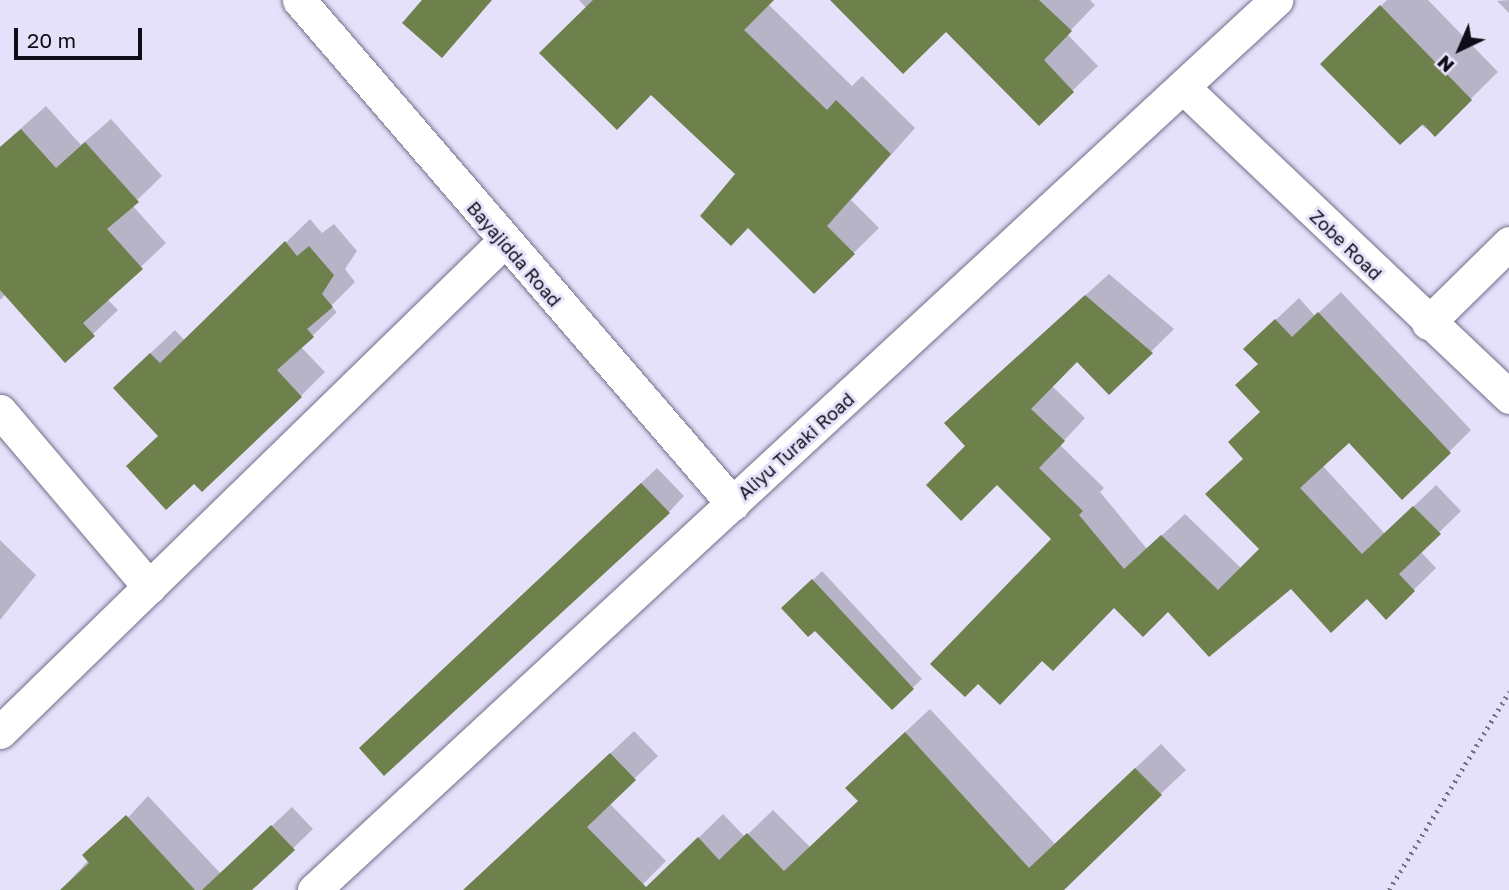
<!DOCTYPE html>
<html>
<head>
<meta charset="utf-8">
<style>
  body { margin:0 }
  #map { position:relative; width:1509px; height:890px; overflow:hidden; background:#e6e1fa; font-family:"Golos Text",sans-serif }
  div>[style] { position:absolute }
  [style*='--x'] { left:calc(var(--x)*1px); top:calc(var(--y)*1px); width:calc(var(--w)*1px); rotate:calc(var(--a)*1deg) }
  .shadow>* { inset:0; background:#0003 }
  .building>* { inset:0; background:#6e804b }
  .path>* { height:4.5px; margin-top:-2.25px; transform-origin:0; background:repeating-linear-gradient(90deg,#757283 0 2px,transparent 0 7px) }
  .roads { filter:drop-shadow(0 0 2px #746e8a) drop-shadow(0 0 2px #746e8a) }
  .street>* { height:33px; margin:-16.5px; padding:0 16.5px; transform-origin:16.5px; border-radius:16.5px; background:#fff }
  span { translate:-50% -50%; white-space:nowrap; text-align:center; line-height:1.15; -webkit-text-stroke:6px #e6e1fa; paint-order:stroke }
  .street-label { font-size:18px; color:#0f0d17 }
  .north { position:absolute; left:1425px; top:14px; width:70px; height:70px; -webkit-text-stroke:5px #e6e1fa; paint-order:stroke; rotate:224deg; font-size:19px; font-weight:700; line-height:28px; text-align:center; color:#0f0d17 }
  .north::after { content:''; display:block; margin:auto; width:24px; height:32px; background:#0f0d17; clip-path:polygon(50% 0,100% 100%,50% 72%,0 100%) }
  .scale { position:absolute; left:14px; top:28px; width:128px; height:32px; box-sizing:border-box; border:4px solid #0f0d17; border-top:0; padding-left:9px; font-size:21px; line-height:24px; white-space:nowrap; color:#0f0d17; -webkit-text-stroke:5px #e6e1fa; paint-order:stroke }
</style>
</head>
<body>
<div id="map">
  <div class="shadow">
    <i style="clip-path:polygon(579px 0,772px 0,768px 4px,852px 86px,862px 76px,915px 128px,851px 200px,879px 228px,814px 292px,748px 226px,737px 174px)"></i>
    <i style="clip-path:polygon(833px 0,1090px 0,1095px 5px,1067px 34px,1098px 66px,1039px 123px,946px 30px)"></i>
    <i style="clip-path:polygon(1387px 0,1428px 0,1498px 72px,1435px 134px,1323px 64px)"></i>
    <i style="clip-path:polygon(1509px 0,1509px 13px,1497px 1px)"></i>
    <i style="clip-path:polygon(46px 106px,81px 145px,111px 119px,162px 176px,132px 205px,166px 243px,107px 299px,118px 310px,93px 334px,6px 294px,0 300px,0 147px)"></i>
    <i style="clip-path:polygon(310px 219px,322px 233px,334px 224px,357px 251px,345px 269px,355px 282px,331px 306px,337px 312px,301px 347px,325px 372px,301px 396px,160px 435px,139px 364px,175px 330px,185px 341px)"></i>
    <i style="clip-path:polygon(1109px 274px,1174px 329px,1109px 393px,1077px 360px,1052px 386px,1085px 418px,1060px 445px,1104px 488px,1100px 492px,1147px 549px,1185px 514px,1242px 569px,1261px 549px,1245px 458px,1262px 411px,1259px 363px,1268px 327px,1299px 298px,1315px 316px,1341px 292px,1471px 430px,1449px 452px,1349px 441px,1322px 465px,1385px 534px,1436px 485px,1461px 511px,1420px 551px,1436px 568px,1386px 617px,1367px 597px,1292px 587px,1168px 610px,1115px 606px,968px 446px,968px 401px)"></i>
    <i style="clip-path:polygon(657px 468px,684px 496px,669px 512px,377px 733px)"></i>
    <i style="clip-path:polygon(0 540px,36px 575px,0 620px)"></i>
    <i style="clip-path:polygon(822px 571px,922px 679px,892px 707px,815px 629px,784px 608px)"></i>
    <i style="clip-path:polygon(930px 709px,1055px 844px,1161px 744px,1186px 770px,1059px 890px,645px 890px,723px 814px,745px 837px,773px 810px,810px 847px,860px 801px,872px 763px)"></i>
    <i style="clip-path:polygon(634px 731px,658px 756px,609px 803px,666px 861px,637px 890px,466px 890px)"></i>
    <i style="clip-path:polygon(148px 796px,221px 874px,292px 807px,313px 829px,250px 890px,61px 890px)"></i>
  </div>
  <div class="building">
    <i style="clip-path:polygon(422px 0,492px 0,442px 58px,402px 23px)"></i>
    <i style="clip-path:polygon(593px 0,774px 0,744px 30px,827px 110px,836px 100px,891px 154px,827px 226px,855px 254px,814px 294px,748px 228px,731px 246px,700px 216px,735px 174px,651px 95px,617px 130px,539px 53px)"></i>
    <i style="clip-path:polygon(830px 0,1039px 0,1072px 31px,1044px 60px,1074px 92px,1039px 126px,946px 32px,903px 74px)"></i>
    <i style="clip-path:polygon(1380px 5px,1472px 100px,1435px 137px,1423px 124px,1400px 145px,1320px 64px)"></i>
    <i style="clip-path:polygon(21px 129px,56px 168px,85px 142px,139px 202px,107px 229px,143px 269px,83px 323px,95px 336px,65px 363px,0 290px,0 147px)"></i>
    <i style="clip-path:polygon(285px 241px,297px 256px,309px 246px,334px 275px,322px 294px,333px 307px,307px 329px,314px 337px,277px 370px,302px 397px,202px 492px,194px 484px,166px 510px,126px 466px,158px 436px,113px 388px,150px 353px,160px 363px)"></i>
    <i style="clip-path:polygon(1085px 295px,1153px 353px,1109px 395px,1077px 362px,1031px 409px,1065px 441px,1039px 468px,1083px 511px,1079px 515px,1124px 569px,1161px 535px,1218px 590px,1259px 549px,1205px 494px,1243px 459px,1228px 442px,1260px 412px,1235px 385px,1258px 364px,1243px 349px,1275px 319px,1292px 337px,1318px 312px,1451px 453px,1402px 500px,1349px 443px,1300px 488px,1362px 554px,1413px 506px,1441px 534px,1399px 574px,1415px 591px,1386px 620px,1367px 599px,1331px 633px,1291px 589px,1209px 657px,1168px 612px,1143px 637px,1114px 608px,1053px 671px,1042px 661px,1000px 705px,978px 684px,965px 697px,930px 664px,1051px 539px,997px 485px,961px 521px,926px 485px,965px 446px,944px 423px)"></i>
    <i style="clip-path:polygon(641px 483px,670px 513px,384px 776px,359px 748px)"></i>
    <i style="clip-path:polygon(812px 579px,914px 689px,892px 710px,815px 631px,808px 637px,781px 608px)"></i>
    <i style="clip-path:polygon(905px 732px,1029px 868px,1135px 768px,1162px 795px,1064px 890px,463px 890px,610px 753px,636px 780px,587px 827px,646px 887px,698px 837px,719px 860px,747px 833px,784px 871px,858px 801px,845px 788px)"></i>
    <i style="clip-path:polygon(126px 815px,195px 890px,60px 890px,89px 863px,82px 855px)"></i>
    <i style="clip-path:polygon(271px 825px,295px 850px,252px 890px,202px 890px)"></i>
  </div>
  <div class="path">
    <i style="--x:1389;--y:890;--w:232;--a:-58.8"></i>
  </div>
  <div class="roads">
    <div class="street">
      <i style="--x:299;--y:0;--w:665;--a:49.27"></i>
      <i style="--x:1186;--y:90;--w:446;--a:43.5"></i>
      <i style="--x:1428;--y:323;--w:114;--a:-44.6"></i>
      <i style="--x:0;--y:411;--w:231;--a:49.7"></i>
      <i style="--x:0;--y:732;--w:702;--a:-44.25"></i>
      <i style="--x:314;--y:890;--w:1311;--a:-42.77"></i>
    </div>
  </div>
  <div class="street-label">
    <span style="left:1346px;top:245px;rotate:44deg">Zobe Road</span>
    <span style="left:514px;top:254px;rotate:49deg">Bayajidda Road</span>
    <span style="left:796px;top:446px;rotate:-42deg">Aliyu Turaki Road</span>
  </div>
  <div class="north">N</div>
  <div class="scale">20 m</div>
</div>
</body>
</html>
